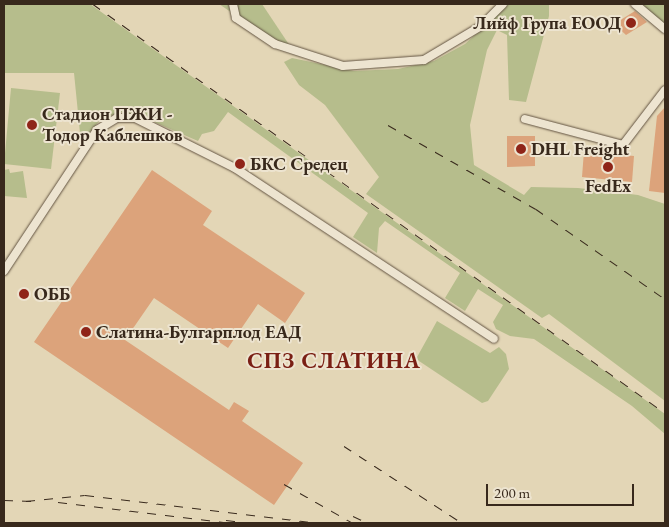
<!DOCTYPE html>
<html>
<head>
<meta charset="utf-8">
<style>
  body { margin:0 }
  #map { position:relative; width:669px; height:527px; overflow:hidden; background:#e3d6b6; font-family:"EB Garamond",serif }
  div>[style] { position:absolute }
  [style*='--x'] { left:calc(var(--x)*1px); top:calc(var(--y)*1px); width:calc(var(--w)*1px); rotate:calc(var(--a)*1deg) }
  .green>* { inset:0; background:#b6bd8c }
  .building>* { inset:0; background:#dca37b }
  .roads { filter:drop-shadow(0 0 1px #635442) drop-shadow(0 0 1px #635442) }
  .minor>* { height:8px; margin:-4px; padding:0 4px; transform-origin:4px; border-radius:4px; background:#ede4d0 }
  .rail>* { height:1px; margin-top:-0.5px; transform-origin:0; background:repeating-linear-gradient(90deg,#38291c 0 9px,transparent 0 18px) }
  .dots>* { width:14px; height:14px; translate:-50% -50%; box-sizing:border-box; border:2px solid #ede4d0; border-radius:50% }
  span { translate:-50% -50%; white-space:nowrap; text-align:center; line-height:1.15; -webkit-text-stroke:4px #ede4d0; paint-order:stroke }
  .poi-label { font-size:18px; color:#38291c; font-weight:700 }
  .right { translate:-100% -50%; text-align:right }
  .left { translate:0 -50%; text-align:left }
  .district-label { font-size:22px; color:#7a1f14; font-weight:700; letter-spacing:1px }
  .frame { position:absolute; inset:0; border:5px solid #38291c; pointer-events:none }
  .scale { position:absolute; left:486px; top:484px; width:148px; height:22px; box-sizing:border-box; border:2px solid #38291c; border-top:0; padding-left:6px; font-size:15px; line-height:18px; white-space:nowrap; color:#38291c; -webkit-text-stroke:4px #ede4d0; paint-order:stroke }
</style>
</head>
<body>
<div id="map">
  <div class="green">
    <i style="clip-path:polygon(4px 4px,90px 4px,665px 414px,665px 434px,632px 406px,534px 339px,510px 336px,496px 329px,493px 322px,503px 305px,478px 289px,465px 311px,445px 298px,460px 273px,385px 221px,379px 228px,377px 253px,353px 237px,368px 213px,228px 112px,214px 131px,202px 134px,198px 141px,138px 115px,122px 112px,101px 119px,81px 143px,74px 73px,4px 73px)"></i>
    <i style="clip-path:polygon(219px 4px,262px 4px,290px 46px,263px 34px)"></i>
    <i style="clip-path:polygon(509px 4px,549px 4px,549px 16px,526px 102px,509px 100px,507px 35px,497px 30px,487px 50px,470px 125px,474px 165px,524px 195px,531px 187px,578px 188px,638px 195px,665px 204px,665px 401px,549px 314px,542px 318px,366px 194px,379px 177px,325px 105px,299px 85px,284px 62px,292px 58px,354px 71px,398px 69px,434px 61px,465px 44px)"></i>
    <i style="clip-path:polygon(640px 4px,665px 4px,665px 26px)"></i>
    <i style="clip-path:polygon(11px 88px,60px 93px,51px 169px,4px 164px)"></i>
    <i style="clip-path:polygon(9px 169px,10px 173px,23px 171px,27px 198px,4px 196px,4px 170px)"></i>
    <i style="clip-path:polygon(437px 321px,490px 353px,499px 347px,506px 354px,509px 369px,488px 401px,482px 403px,416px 359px)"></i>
  </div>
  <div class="building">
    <i style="clip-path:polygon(635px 11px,647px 22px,626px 35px,614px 24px)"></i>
    <i style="clip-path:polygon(665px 107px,665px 193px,649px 191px,657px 116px)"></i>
    <i style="clip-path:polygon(507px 136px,535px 136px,535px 166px,507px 167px)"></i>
    <i style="clip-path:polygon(584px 151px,634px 156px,632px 182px,582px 177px)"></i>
    <i style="clip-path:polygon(152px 170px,212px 211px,203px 225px,305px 293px,285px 323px,258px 304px,228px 348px,154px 298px,125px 340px,229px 410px,234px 402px,249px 411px,242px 421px,303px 463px,274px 505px,34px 342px)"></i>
  </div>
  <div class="roads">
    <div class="minor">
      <i style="--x:233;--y:4;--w:14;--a:78"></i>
      <i style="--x:236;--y:18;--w:47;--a:33.7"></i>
      <i style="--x:275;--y:44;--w:71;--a:17.9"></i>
      <i style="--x:343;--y:66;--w:81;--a:-4.2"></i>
      <i style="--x:424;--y:60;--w:66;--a:-30.8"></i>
      <i style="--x:481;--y:26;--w:31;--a:-45"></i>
      <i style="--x:635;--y:4;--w:39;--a:40"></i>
      <i style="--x:525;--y:119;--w:101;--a:14.9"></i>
      <i style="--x:623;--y:145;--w:69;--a:-52.6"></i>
      <i style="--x:4;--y:271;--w:169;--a:-56.6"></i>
      <i style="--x:97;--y:130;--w:23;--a:-31"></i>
      <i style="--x:117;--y:118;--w:18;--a:0"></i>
      <i style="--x:135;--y:118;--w:112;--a:26.6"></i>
      <i style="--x:235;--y:168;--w:310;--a:33.4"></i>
    </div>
  </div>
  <div class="rail">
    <i style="--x:93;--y:4;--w:703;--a:35.57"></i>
    <i style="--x:388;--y:125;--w:170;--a:29.6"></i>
    <i style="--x:536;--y:209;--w:157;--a:34.9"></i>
    <i style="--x:344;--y:446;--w:141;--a:33.1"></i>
    <i style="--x:284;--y:484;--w:79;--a:29.5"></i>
    <i style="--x:4;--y:500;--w:29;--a:2"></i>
    <i style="--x:26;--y:501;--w:59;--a:-5.8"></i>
    <i style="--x:85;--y:495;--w:236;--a:6.8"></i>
    <i style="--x:58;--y:502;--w:175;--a:6.9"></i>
    <i style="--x:353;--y:516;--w:17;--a:25"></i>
    <i style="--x:226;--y:520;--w:25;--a:7"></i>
  </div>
  <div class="dots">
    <i style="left:631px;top:23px;background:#8f2418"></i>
    <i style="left:32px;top:125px;background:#8f2418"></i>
    <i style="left:521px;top:149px;background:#8f2418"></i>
    <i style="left:240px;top:164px;background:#8f2418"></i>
    <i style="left:608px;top:167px;background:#8f2418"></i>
    <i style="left:24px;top:294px;background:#8f2418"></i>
    <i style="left:86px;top:332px;background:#8f2418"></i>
  </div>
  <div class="poi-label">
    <span class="right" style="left:621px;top:23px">Лийф Група ЕООД</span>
    <span class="left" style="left:42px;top:125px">Стадион ПЖИ -<br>Тодор Каблешков</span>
    <span class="left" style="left:531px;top:149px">DHL Freight</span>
    <span class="left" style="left:250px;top:164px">БКС Средец</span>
    <span style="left:608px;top:186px">FedEx</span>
    <span class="left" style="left:34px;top:294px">ОББ</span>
    <span class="left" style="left:96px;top:332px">Слатина-Булгарплод ЕАД</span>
  </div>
  <div class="district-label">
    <span style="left:334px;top:361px">СПЗ СЛАТИНА</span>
  </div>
  <div class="frame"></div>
  <div class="scale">200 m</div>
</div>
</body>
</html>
